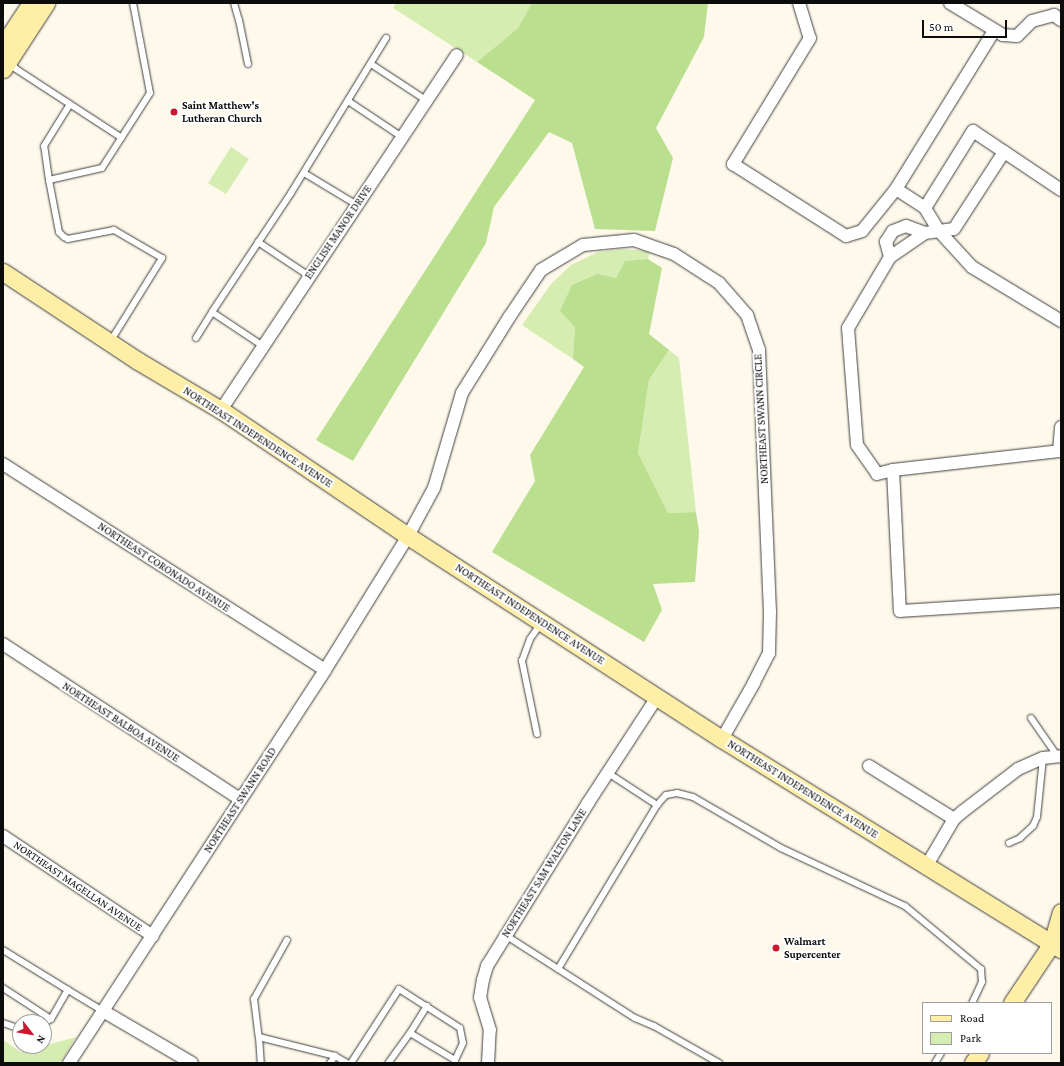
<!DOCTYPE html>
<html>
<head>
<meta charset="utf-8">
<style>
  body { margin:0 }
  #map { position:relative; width:1064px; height:1066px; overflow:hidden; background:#fff9eb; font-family:"Crimson Pro",serif }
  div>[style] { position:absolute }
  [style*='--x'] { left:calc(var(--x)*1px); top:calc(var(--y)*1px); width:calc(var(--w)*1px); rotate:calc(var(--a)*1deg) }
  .green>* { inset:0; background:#d5edb1 }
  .forest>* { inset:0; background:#badf8f }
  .roads { filter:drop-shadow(0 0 1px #3f3f3f) drop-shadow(0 0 1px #3f3f3f) }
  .lane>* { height:6px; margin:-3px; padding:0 3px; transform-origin:3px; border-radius:3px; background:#fff }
  .street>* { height:12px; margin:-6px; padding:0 6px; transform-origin:6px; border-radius:6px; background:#fff }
  .secondary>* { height:17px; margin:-8.5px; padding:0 8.5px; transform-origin:8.5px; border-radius:8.5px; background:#ffeea6 }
  .dots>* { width:11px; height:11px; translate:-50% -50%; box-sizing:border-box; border:2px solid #fff; border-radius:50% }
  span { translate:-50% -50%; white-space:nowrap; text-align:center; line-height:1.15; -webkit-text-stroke:4px #fff; paint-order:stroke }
  .poi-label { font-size:11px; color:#0c0c0c; font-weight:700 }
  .left { translate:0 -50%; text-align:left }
  .street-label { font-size:11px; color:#0c0c0c }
  .frame { position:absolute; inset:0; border:4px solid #0c0c0c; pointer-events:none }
  .legend { position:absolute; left:922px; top:1002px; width:130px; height:52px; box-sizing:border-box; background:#fff; border:1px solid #9e9e9e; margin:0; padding:5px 7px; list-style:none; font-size:12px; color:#0c0c0c }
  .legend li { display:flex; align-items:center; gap:8px; height:20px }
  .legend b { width:20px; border:1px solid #9e9e9e }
  .north { position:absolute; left:12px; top:1014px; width:40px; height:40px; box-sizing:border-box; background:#fff; border:1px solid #9e9e9e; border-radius:50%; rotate:121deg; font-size:11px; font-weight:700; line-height:16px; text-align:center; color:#0c0c0c }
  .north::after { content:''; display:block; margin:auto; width:14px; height:18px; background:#c9182f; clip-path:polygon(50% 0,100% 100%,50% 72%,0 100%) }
  .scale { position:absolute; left:922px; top:20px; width:85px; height:18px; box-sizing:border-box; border:2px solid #0c0c0c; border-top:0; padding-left:5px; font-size:12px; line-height:14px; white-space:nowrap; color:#0c0c0c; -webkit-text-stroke:3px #fff; paint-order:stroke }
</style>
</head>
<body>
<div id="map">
  <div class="green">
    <i style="clip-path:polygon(396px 3px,532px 3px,518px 28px,477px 62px,393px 8px)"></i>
    <i style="clip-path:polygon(231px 147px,249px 159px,226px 194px,208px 183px)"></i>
    <i style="clip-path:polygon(621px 249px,650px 251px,648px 259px,625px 261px,616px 278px,598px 274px,575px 327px,573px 359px,522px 325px,551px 284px,571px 265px,598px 252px)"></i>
    <i style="clip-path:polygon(669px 350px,679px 358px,696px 512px,668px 513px,638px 453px,649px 380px)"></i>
    <i style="clip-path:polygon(76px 1037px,60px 1063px,3px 1063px,3px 1040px,21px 1052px)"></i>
  </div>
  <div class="forest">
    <i style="clip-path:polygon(532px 3px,708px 3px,704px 37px,656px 128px,673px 158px,655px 231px,595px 229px,572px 143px,549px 132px,494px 207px,486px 243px,353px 461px,316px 440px,535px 100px,477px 62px,518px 28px)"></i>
    <i style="clip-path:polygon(648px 259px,662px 268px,649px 334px,669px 350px,649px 380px,638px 453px,668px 513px,696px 512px,699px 532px,695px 582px,653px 584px,662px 610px,644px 642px,492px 552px,535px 481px,530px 455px,584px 367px,573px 359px,575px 327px,560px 311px,572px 285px,598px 274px,616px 278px,625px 261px)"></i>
  </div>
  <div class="roads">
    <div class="lane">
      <i style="--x:234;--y:3;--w:18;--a:74"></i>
      <i style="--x:239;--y:20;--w:45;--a:78.4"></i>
      <i style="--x:10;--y:62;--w:9;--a:49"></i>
      <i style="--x:16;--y:69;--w:126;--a:33.1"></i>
      <i style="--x:371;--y:64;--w:66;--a:33.2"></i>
      <i style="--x:348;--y:101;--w:65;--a:33.7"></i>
      <i style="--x:304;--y:173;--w:62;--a:31.1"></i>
      <i style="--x:49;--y:180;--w:34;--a:-98"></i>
      <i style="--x:44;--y:146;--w:49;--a:-58.2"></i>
      <i style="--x:258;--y:242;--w:61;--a:33.7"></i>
      <i style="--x:196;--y:338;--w:31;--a:-58"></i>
      <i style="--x:110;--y:342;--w:99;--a:-58.2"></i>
      <i style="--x:162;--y:258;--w:56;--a:-149.7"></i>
      <i style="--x:114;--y:230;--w:47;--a:168.9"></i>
      <i style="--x:68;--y:239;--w:4;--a:-153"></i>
      <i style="--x:64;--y:237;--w:7;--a:-135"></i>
      <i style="--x:59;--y:232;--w:53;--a:-100.9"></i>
      <i style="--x:49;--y:180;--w:54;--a:-12.8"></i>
      <i style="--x:102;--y:168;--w:89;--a:-57.4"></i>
      <i style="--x:150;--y:93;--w:92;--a:-100.7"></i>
      <i style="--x:263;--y:346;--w:61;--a:-146.3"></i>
      <i style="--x:212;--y:312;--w:143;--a:-56.4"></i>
      <i style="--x:291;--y:193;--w:182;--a:-58.5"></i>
      <i style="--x:1031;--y:718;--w:47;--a:55.3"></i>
      <i style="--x:537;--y:734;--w:75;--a:-101.6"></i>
      <i style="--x:522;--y:661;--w:23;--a:-70"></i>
      <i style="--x:530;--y:639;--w:19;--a:-55"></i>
      <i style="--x:608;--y:773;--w:59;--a:33.1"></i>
      <i style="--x:657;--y:805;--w:13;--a:-48"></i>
      <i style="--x:666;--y:795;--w:11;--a:-10"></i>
      <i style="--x:677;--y:793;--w:16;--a:14"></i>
      <i style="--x:693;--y:797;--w:102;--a:30.1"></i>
      <i style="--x:781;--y:848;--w:137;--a:25.1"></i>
      <i style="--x:905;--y:906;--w:99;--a:39.7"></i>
      <i style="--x:981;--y:969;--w:13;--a:86"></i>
      <i style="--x:982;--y:982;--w:23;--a:115"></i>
      <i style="--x:1009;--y:843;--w:12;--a:-24"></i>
      <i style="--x:1020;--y:838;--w:18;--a:-43"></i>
      <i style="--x:1033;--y:826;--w:10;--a:-66"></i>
      <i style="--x:1037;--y:817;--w:59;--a:-84.2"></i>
      <i style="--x:505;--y:935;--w:154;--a:32.6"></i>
      <i style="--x:635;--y:1018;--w:21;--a:23"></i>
      <i style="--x:654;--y:1026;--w:75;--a:29.6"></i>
      <i style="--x:287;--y:940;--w:68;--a:119.2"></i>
      <i style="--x:254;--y:999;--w:38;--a:83"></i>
      <i style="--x:259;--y:1037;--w:78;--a:14"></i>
      <i style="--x:3;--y:950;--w:76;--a:31.6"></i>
      <i style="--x:558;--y:969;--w:192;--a:-58.9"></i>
      <i style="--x:3;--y:988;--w:57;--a:32.9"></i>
      <i style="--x:3;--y:1023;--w:18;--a:19"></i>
      <i style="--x:44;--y:1023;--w:8;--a:-30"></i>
      <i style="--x:51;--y:1019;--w:34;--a:-60"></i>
      <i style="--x:68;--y:990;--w:41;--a:31"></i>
      <i style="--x:410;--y:1033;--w:32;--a:-58"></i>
      <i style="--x:259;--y:1037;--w:26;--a:86"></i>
      <i style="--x:330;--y:1063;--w:9;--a:-54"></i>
      <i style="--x:335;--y:1056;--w:14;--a:30"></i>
      <i style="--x:351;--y:1063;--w:88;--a:-57"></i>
      <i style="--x:399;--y:989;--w:72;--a:32.6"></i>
      <i style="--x:460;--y:1028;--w:15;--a:79"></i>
      <i style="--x:463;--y:1043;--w:19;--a:115"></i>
      <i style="--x:455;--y:1060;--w:52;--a:-149"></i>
      <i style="--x:410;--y:1033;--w:37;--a:126"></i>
      <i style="--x:935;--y:1063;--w:12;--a:-59"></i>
    </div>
    <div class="street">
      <i style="--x:799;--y:3;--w:37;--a:73"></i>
      <i style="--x:810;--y:38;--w:148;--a:121.4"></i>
      <i style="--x:733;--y:164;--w:134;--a:32.5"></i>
      <i style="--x:846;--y:236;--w:17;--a:-17"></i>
      <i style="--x:862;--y:231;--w:54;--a:-51"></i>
      <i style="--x:896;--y:189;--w:186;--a:-58.2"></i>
      <i style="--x:950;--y:3;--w:62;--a:31.1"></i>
      <i style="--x:1003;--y:35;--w:14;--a:4"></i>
      <i style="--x:1017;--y:36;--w:21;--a:-45"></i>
      <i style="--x:1032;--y:21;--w:23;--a:-15"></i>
      <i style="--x:1054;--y:15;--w:9;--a:36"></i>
      <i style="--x:896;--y:189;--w:35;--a:33"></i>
      <i style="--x:925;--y:208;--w:91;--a:-58.1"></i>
      <i style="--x:973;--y:131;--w:106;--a:33.8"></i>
      <i style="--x:925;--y:208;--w:27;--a:59"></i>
      <i style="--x:939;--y:231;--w:49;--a:47.5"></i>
      <i style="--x:972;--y:267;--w:104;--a:31.2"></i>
      <i style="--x:925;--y:233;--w:42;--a:145.6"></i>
      <i style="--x:890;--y:257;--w:82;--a:120.6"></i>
      <i style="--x:848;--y:328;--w:117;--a:85.6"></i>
      <i style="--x:857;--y:445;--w:35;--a:55"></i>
      <i style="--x:877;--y:474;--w:16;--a:-14"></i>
      <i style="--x:893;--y:470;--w:141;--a:87.2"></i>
      <i style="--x:900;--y:611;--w:161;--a:-3.6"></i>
      <i style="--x:890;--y:257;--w:16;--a:-105"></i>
      <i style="--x:886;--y:242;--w:13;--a:-58"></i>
      <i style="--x:893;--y:231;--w:14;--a:-21"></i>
      <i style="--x:906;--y:226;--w:20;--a:20"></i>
      <i style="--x:925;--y:233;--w:29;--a:-8"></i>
      <i style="--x:954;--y:229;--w:92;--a:-57"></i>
      <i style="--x:221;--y:410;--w:426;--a:-56.4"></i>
      <i style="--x:3;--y:464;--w:382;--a:32.6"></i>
      <i style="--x:893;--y:470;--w:167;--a:-6.5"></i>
      <i style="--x:1059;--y:451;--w:24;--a:-85"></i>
      <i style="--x:3;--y:644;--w:283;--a:33.2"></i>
      <i style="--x:869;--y:766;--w:100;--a:31.9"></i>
      <i style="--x:3;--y:836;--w:180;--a:33.7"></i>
      <i style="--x:927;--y:865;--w:53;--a:-59.6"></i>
      <i style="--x:954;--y:819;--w:11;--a:-41"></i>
      <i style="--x:962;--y:812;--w:71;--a:-37.5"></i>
      <i style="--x:1018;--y:769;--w:27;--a:-24"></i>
      <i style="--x:1043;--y:758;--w:18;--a:-6"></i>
      <i style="--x:103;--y:1011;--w:103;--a:30.3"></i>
      <i style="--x:69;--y:1063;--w:469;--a:-56.9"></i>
      <i style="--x:325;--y:670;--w:158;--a:-58.2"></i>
      <i style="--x:408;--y:536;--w:55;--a:-61.6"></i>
      <i style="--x:434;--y:488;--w:99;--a:-73.6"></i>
      <i style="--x:462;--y:393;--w:91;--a:-58.1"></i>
      <i style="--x:510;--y:316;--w:55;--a:-56"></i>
      <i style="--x:541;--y:270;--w:49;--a:-30.8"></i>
      <i style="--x:583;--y:245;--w:51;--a:-5.6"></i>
      <i style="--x:634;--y:240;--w:42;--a:19.3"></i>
      <i style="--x:674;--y:254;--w:54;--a:32.8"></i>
      <i style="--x:719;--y:283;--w:43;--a:48.8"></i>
      <i style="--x:747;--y:315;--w:37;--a:71"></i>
      <i style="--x:759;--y:350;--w:262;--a:87.6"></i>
      <i style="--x:770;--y:612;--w:41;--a:91.4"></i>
      <i style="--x:769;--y:653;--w:34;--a:117"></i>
      <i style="--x:754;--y:683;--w:64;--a:119.7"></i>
      <i style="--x:488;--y:1063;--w:33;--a:-87"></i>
      <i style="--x:490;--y:1030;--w:34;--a:-107"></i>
      <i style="--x:480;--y:998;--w:18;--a:-81"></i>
      <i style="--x:483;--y:980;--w:15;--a:-74"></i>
      <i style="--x:487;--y:966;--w:192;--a:-58.2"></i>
      <i style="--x:588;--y:803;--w:126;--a:-56.9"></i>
    </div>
    <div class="secondary">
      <i style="--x:3;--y:49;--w:9;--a:-69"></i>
      <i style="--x:6;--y:41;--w:45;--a:-56.7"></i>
      <i style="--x:3;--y:69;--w:79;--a:-56.9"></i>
      <i style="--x:3;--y:272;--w:162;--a:33.4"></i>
      <i style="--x:138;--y:361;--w:96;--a:30.6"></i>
      <i style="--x:221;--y:410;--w:225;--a:34"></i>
      <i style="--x:408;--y:536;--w:374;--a:32.9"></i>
      <i style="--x:722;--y:739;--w:399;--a:31.8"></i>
      <i style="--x:1052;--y:943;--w:32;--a:-74"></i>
      <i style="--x:1012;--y:1003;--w:72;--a:-56.3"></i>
      <i style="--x:1052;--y:943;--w:12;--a:-42"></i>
      <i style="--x:973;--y:1063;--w:12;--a:-55"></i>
    </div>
  </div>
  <div class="dots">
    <i style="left:174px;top:112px;background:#c9182f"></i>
    <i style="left:776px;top:948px;background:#c9182f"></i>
  </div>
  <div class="poi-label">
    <span class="left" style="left:182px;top:112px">Saint Matthew's<br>Lutheran Church</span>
    <span class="left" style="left:784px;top:948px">Walmart<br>Supercenter</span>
  </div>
  <div class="street-label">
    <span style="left:338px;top:232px;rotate:-56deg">ENGLISH MANOR DRIVE</span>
    <span style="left:761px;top:419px;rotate:-93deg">NORTHEAST SWANN CIRCLE</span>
    <span style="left:258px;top:437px;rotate:33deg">NORTHEAST INDEPENDENCE AVENUE</span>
    <span style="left:164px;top:567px;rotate:33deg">NORTHEAST CORONADO AVENUE</span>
    <span style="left:530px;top:614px;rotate:33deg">NORTHEAST INDEPENDENCE AVENUE</span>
    <span style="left:121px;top:722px;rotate:33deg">NORTHEAST BALBOA AVENUE</span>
    <span style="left:803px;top:789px;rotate:32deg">NORTHEAST INDEPENDENCE AVENUE</span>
    <span style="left:240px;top:800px;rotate:-57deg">NORTHEAST SWANN ROAD</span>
    <span style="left:544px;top:873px;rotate:-58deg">NORTHEAST SAM WALTON LANE</span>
    <span style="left:78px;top:886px;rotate:34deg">NORTHEAST MAGELLAN AVENUE</span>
  </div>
  <div class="frame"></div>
  <ul class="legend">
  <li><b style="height:5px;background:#ffeea6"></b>Road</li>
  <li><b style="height:11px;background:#d5edb1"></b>Park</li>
  </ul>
  <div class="north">N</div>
  <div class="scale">50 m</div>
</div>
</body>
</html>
